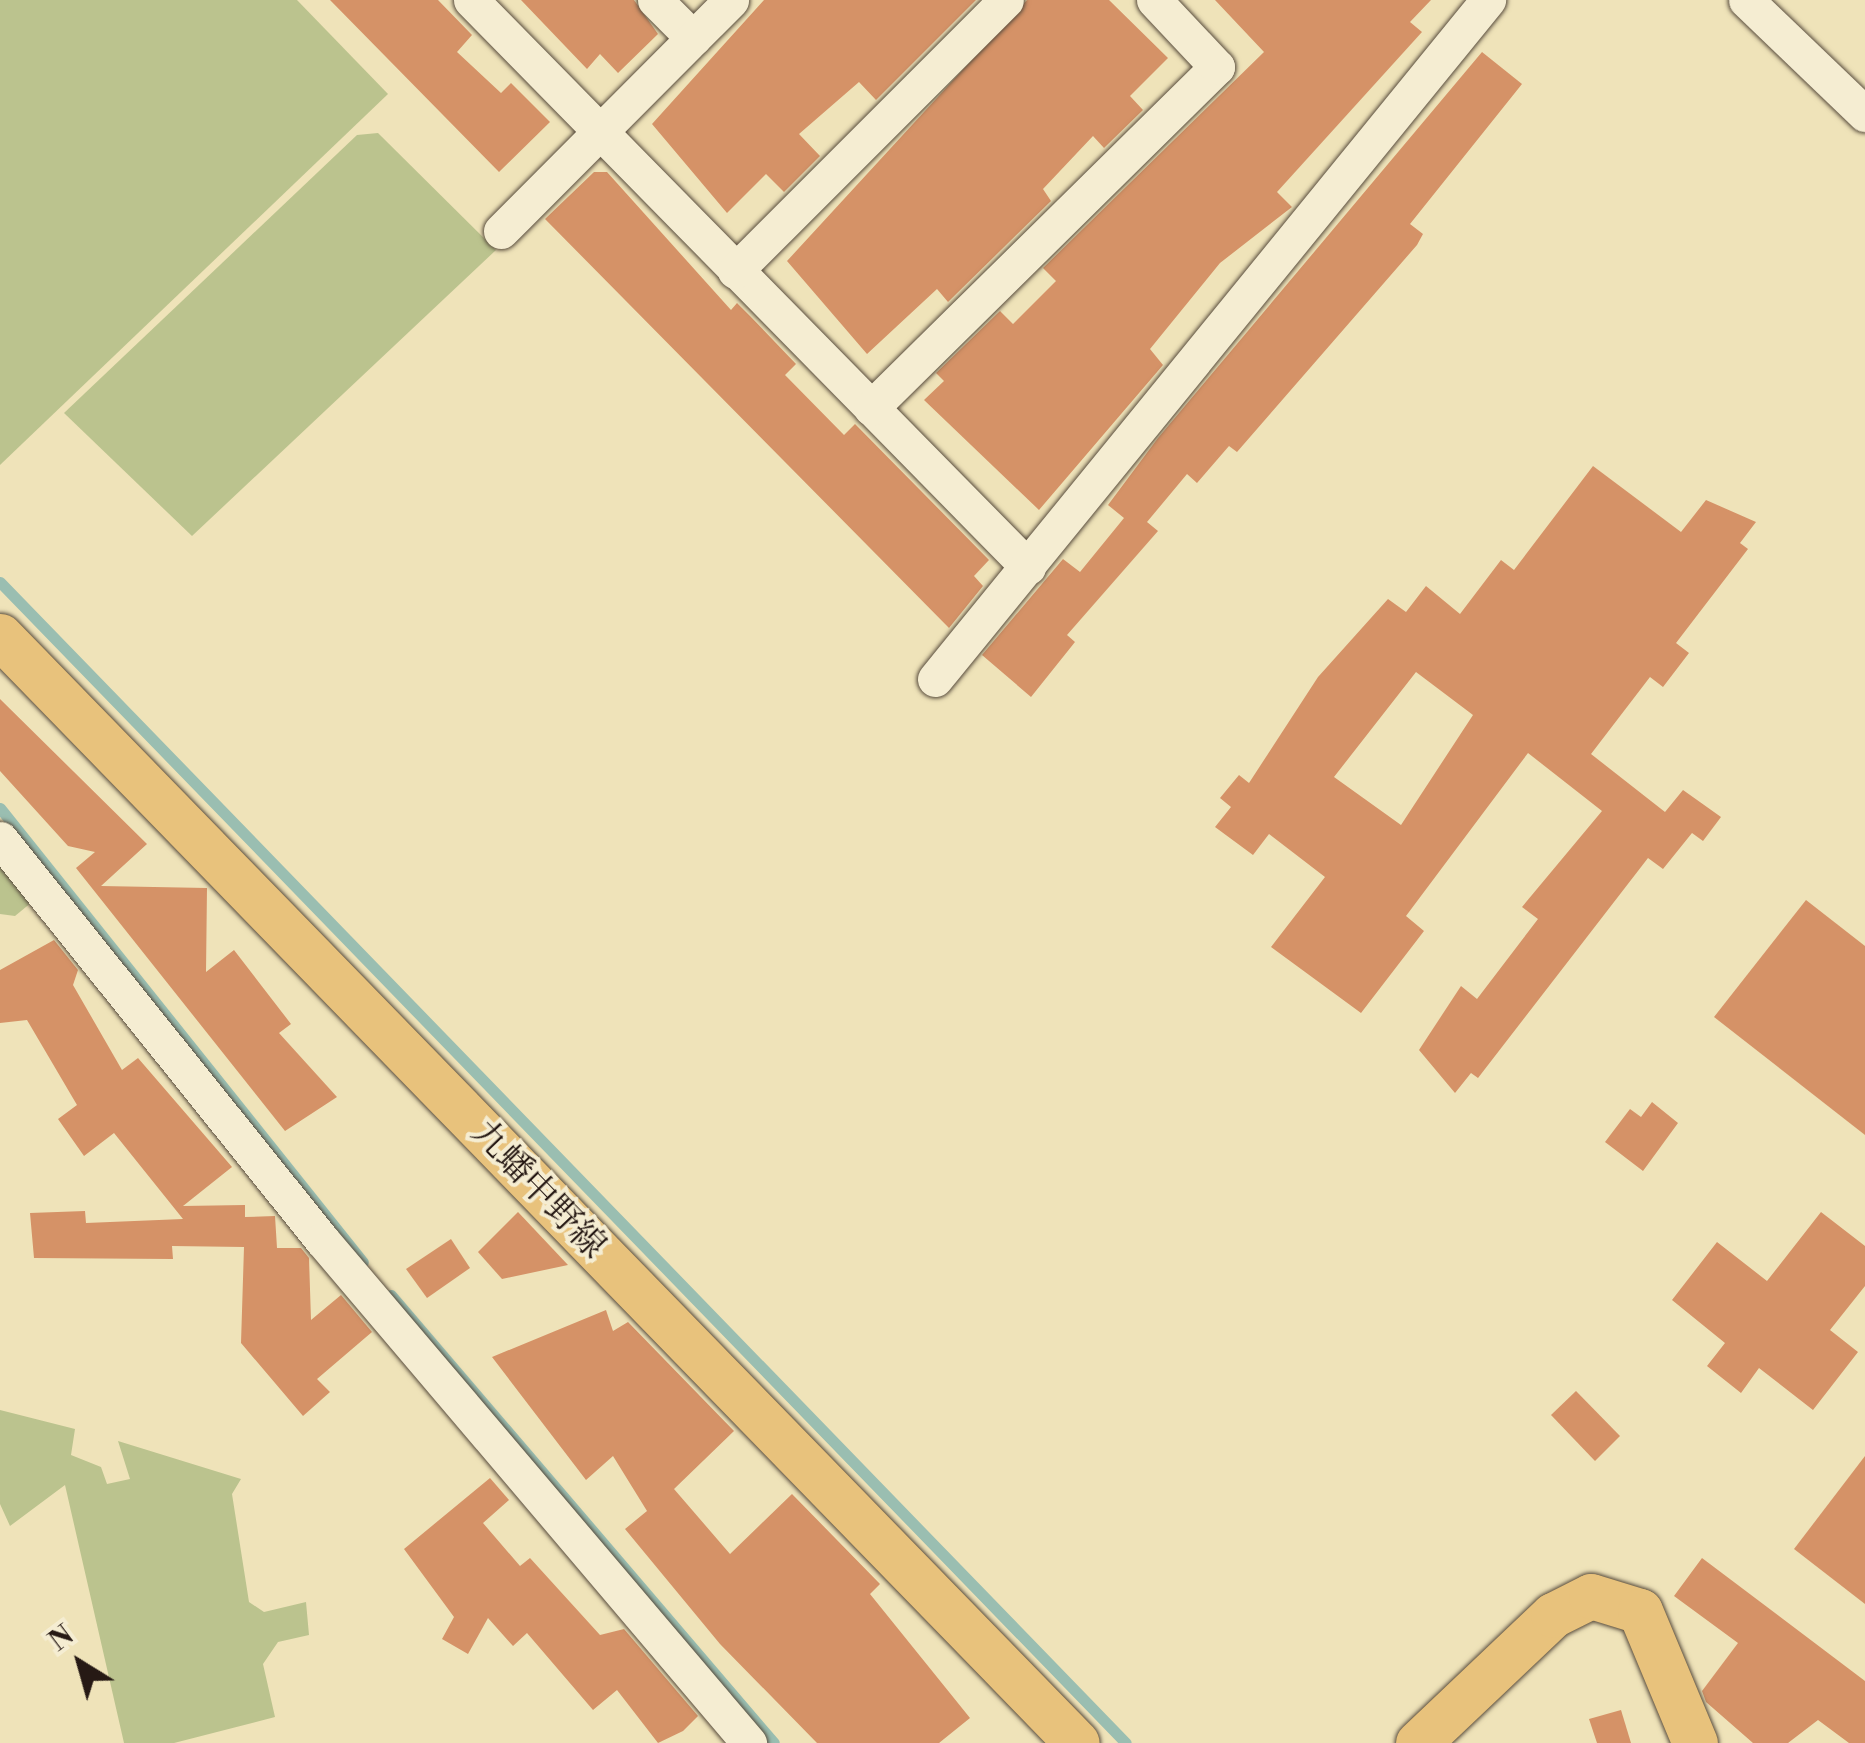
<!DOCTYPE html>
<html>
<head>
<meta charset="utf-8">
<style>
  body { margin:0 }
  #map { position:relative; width:1865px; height:1743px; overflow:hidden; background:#efe3b9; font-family:"Libre Bodoni","Noto Serif JP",serif }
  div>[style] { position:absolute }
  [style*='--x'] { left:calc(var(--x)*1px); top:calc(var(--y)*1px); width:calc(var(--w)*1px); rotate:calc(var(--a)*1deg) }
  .green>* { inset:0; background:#bbc38e }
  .stream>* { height:11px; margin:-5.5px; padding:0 5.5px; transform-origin:5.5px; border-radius:5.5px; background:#9abeb1 }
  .building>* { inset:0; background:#d59267 }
  .roads { filter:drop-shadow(0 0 2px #584c3d) drop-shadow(0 0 2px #584c3d) }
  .minor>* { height:35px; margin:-17.5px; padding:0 17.5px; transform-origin:17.5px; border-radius:17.5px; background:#f5edd2 }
  .major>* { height:45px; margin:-22.5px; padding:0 22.5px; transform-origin:22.5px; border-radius:22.5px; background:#e8c27c }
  span { translate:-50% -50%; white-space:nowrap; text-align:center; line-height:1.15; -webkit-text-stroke:8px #f5edd2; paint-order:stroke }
  .street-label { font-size:35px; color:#261914 }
  .north { position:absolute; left:30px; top:1613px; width:100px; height:100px; -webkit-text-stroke:8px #f5edd2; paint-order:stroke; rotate:323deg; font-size:28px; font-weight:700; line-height:40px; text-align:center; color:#261914 }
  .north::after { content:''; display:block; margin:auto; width:35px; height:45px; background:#261914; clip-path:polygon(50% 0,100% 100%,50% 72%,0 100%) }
</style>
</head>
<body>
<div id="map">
  <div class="green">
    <i style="clip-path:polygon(0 0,297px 0,388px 94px,0 465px)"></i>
    <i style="clip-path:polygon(378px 133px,496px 250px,192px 536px,64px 413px,357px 135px)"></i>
    <i style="clip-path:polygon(0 858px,32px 902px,15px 916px,0 914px)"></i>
    <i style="clip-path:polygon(0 1410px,75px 1429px,71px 1455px,101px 1467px,107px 1484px,130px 1479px,118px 1441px,241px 1479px,232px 1494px,249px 1602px,264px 1612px,306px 1602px,309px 1635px,278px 1642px,263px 1664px,275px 1717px,174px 1743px,124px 1743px,65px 1485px,10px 1526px,0 1504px)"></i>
  </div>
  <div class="stream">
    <i style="--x:0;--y:582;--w:1617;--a:45.88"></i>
    <i style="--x:0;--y:808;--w:581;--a:51.36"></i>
    <i style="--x:391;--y:1295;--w:589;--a:49.47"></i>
  </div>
  <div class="building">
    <i style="clip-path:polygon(330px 0,438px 0,472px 35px,457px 52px,501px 93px,511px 83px,550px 122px,499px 172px)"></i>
    <i style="clip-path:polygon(521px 0,634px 0,658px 34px,618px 73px,600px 54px,587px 69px)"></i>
    <i style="clip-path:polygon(764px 0,976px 0,876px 100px,859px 82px,799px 134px,820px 156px,784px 192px,766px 174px,727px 213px,652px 124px)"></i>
    <i style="clip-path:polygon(1027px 0,1109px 0,1168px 58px,1130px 96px,1143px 110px,1104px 148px,1093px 136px,1043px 189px,1051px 201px,948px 302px,937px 289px,867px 354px,787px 261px)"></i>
    <i style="clip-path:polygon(1215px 0,1431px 0,1410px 22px,1422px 32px,1277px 192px,1292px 207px,1220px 263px,1150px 349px,1163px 365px,1039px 510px,924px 400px,944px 381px,936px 373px,1000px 311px,1013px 324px,1056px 281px,1043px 268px,1264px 52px)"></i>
    <i style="clip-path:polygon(1482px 52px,1522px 84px,1410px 224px,1423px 234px,1417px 245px,1237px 452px,1229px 446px,1197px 483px,1187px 474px,1147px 522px,1158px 531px,1067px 635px,1075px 642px,1031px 697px,982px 655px,1063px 559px,1080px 572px,1124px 518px,1108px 505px,1158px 438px)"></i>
    <i style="clip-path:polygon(594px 172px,607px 172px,731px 310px,737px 303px,750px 316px,796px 364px,785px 375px,844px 435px,855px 424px,989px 560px,974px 576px,983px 586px,949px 628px,545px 219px)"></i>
    <i style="clip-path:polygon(evenodd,1593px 466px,1681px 532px,1706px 500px,1756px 522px,1740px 543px,1748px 549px,1676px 643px,1689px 653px,1663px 687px,1650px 677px,1591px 754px,1665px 812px,1683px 790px,1721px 817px,1703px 841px,1692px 833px,1663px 869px,1648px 858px,1478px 1078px,1471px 1073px,1455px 1093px,1419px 1050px,1461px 986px,1477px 999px,1538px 919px,1522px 907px,1602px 811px,1528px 753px,1406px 916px,1424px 931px,1361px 1013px,1271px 947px,1325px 877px,1269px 834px,1253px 855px,1215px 827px,1231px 807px,1220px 798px,1239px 775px,1249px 783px,1318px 677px,1388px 599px,1406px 612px,1426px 586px,1460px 614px,1501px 560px,1514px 570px,1593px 466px,1416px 672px,1473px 715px,1401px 825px,1334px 777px,1416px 672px)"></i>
    <i style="clip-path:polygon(0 699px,147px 844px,101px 886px,207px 888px,206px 972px,234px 950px,291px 1024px,279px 1033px,337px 1097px,285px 1131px,76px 868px,95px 852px,68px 846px,0 771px)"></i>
    <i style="clip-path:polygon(1806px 900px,1865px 946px,1865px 1135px,1714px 1017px)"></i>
    <i style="clip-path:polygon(54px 940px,78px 970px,73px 985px,122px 1070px,138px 1058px,232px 1167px,183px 1206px,245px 1205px,245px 1217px,275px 1216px,277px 1248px,301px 1248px,309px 1258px,311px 1320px,341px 1295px,372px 1332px,317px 1379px,330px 1392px,303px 1416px,241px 1343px,244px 1247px,172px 1246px,173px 1259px,34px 1258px,30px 1213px,85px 1211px,86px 1223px,183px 1219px,114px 1133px,84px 1156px,58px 1119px,77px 1105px,27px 1020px,0 1023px,0 970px)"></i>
    <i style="clip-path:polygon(1652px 1102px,1678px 1123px,1643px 1171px,1605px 1142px,1630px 1109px,1641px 1117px)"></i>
    <i style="clip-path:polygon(518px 1212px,568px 1265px,502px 1279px,478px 1252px)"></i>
    <i style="clip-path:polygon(1821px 1212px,1865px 1246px,1865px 1286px,1830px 1330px,1858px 1352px,1813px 1410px,1759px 1368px,1741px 1393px,1707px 1366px,1725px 1343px,1672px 1300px,1717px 1242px,1767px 1281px)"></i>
    <i style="clip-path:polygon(451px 1239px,470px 1268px,427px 1298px,406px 1269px)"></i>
    <i style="clip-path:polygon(606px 1310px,613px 1331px,628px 1322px,734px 1431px,674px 1489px,730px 1554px,792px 1494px,880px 1584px,870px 1594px,970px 1718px,939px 1743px,817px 1743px,720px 1644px,625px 1529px,647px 1511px,613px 1456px,586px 1480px,492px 1357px)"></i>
    <i style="clip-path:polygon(1576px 1391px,1620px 1436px,1595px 1461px,1551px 1415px)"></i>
    <i style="clip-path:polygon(1865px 1456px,1865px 1604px,1794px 1549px)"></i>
    <i style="clip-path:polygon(490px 1478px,509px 1500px,483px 1523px,520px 1566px,530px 1558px,600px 1635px,624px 1629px,698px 1716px,683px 1731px,658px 1743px,617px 1690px,593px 1710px,527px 1633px,513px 1646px,488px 1618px,468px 1654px,442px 1639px,454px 1617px,404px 1549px)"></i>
    <i style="clip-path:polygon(1702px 1558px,1865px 1681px,1865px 1743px,1849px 1743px,1818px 1720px,1788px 1743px,1753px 1743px,1706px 1702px,1702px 1691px,1738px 1643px,1674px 1596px)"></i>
    <i style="clip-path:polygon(1621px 1710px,1631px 1743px,1597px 1743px,1589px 1719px)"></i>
  </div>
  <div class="roads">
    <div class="minor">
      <i style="--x:471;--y:0;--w:795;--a:45.51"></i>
      <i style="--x:655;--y:0;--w:54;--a:45"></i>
      <i style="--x:1746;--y:0;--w:165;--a:43.8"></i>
      <i style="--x:501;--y:231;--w:326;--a:-45.1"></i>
      <i style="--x:735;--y:271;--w:383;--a:-45"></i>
      <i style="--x:871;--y:408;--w:486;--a:-44.6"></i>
      <i style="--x:1217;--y:67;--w:92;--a:-133.2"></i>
      <i style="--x:935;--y:679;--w:876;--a:-50.84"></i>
      <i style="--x:0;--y:839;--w:514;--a:51.24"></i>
      <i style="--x:322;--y:1240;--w:660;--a:49.67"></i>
    </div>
    <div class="major">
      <i style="--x:0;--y:636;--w:1544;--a:45.79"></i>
      <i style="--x:1418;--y:1743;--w:186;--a:-43.5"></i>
      <i style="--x:1553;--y:1615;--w:42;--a:-26.6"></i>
      <i style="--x:1591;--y:1596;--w:51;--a:17"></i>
      <i style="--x:1640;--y:1611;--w:143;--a:67.4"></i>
    </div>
  </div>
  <div class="street-label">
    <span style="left:538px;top:1190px;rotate:46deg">九蟠中野線</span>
  </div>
  <div class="north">N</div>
</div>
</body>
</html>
